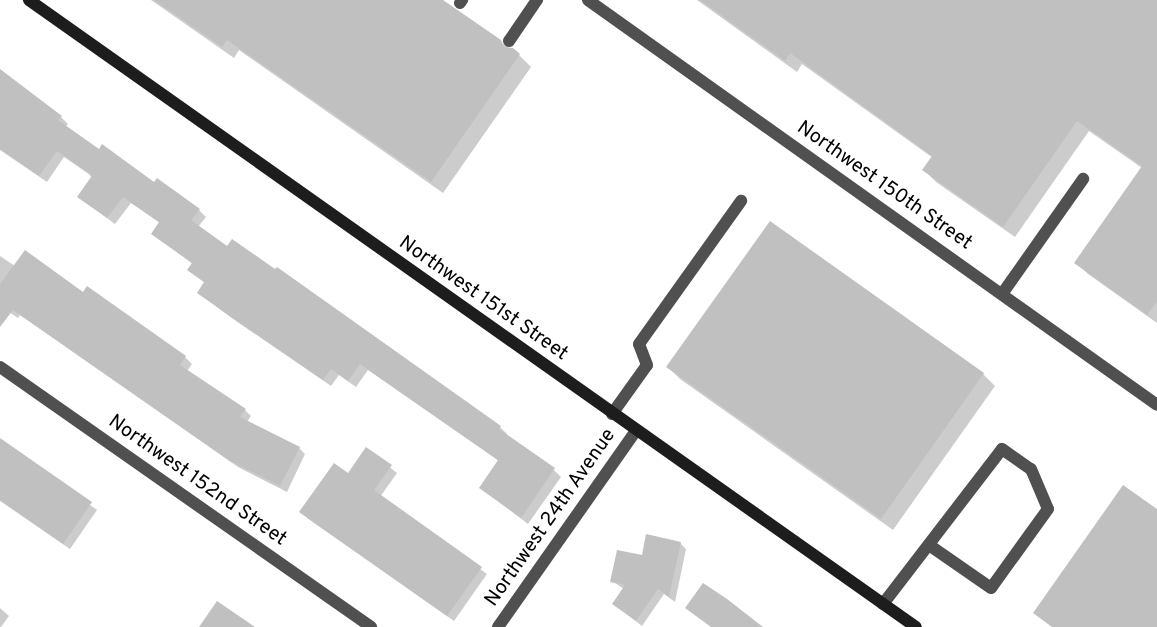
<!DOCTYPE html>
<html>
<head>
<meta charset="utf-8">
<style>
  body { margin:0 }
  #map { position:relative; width:1157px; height:627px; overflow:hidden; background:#fff; font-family:Overpass,sans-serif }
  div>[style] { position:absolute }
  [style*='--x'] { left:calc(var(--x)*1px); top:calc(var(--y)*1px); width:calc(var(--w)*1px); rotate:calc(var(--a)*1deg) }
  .shadow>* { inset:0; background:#0003 }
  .building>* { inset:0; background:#c0c0c0 }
  .lane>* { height:12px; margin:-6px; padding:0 6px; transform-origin:6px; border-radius:6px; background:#505050 }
  .street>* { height:12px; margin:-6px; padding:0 6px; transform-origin:6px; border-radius:6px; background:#505050 }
  .secondary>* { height:12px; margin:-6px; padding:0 6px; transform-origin:6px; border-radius:6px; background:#1d1d1d }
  span { translate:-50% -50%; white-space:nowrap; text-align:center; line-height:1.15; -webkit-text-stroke:4.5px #fff; paint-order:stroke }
  .street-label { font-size:20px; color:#000 }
</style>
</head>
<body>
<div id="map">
  <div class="shadow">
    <i style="clip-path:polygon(151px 0,441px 0,519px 55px,531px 67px,443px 193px,239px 50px,234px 58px)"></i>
    <i style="clip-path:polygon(697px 0,1157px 0,1157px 323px,1088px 274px,1076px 262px,1142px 168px,1089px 131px,1015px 237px,936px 182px,924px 170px,933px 158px,802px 64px,797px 72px)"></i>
    <i style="clip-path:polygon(0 71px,61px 117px,68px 124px,65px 127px,99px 151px,199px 210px,206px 217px,198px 227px,500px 427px,507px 434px,506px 436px,554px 470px,561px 477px,528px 524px,481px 488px,499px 461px,368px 370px,356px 387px,339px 375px,331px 386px,233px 319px,199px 293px,205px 283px,189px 270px,193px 264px,153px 234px,160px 223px,131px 203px,115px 224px,79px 197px,93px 177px,64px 157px,47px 182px,0 150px)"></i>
    <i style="clip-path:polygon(0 256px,15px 266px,84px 294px,88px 288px,185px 357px,192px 364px,187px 371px,245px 410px,251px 416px,247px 422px,299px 448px,305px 454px,287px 492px,238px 467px,20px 315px,18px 318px,0 306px)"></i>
    <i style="clip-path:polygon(668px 367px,983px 374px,995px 386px,893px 530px,680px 379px)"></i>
    <i style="clip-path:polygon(0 440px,97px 510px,70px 549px,0 501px)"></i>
    <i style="clip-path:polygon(367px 449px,397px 473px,380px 497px,487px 574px,454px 621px,307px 518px,348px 475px)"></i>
    <i style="clip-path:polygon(680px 543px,686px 549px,675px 602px,664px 594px,642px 626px,614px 604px,624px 589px,612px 581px,643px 557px)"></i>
    <i style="clip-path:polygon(0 608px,9px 616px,1px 627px,0 627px)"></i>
  </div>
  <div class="building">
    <i style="clip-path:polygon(154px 0,443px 0,501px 40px,504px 47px,513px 48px,520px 54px,431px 182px,227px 40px,222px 47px)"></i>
    <i style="clip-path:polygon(700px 0,1157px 0,1157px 301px,1147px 315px,1074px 263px,1142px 166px,1077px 121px,1003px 227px,922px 170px,932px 156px,790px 53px,785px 61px)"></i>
    <i style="clip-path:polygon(0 69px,62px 116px,58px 120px,99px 149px,102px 144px,154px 182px,157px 178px,200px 209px,191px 220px,227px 246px,232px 239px,275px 269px,277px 267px,501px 426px,499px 429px,555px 468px,521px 518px,479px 488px,498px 460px,360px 364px,348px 381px,331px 369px,323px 380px,224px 312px,197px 293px,204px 282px,187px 270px,192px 263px,151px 234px,159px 222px,123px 197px,107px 218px,77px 197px,91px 177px,90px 174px,57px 151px,39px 176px,0 149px)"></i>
    <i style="clip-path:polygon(770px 221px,984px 373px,881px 519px,666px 367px)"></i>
    <i style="clip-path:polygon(25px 250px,83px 292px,87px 286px,186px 356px,180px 365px,246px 409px,240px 417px,300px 447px,280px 486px,230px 461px,13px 310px,0 327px,0 284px)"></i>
    <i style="clip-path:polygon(0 438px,92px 502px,63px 544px,0 500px)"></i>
    <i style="clip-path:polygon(366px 447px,392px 465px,374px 490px,482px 567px,447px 616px,299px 512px,334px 463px,348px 473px)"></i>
    <i style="clip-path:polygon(1123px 485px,1157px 509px,1157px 627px,1052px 627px,1033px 613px)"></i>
    <i style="clip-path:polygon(646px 534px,681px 542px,669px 597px,658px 589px,636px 621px,612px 604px,625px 585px,610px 582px,617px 550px,642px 555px)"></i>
    <i style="clip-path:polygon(703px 583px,727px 599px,763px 627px,711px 627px,685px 608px)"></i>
    <i style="clip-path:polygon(217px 601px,255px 627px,199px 627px)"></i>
  </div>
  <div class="lane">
    <i style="--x:460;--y:3;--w:4;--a:-56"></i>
    <i style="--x:509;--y:41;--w:50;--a:-55.7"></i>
    <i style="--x:1002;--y:294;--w:141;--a:-54.8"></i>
    <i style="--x:612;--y:414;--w:60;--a:-54.5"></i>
    <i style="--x:647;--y:365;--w:22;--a:-111"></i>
    <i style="--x:639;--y:344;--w:176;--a:-54.5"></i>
    <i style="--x:883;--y:604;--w:195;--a:-52.5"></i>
    <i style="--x:1002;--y:449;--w:35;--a:35"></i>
    <i style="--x:1031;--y:469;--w:43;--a:67"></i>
    <i style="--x:1048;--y:509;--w:97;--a:125.8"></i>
    <i style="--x:991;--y:588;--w:75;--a:-145.3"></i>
  </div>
  <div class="street">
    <i style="--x:588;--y:0;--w:698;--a:35.44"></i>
    <i style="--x:0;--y:367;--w:453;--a:35"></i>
    <i style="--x:498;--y:627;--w:240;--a:-54.9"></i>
  </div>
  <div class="secondary">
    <i style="--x:29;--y:0;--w:1086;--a:35.26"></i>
  </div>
  <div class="street-label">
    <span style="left:884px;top:186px;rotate:35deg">Northwest 150th Street</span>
    <span style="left:483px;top:299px;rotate:35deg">Northwest 151st Street</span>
    <span style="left:197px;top:481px;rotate:35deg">Northwest 152nd Street</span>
    <span style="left:551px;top:518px;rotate:-55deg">Northwest 24th Avenue</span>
  </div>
</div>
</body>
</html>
